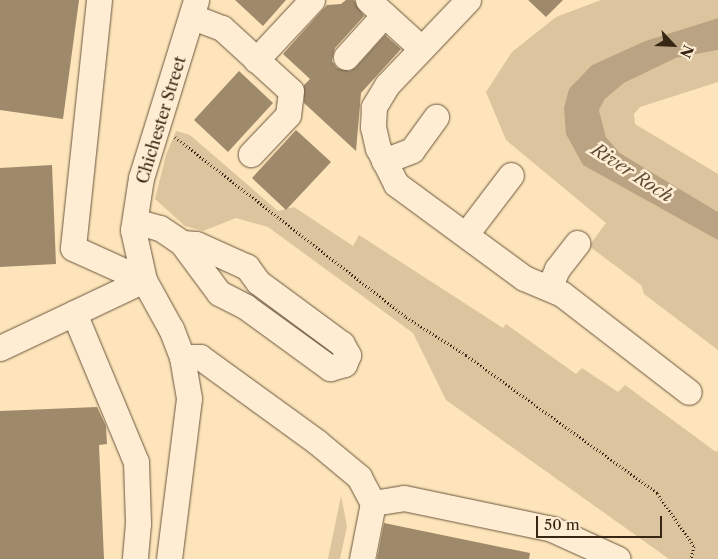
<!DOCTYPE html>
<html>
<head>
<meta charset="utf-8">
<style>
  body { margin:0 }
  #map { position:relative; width:718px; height:559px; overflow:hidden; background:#fde4ba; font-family:"Libre Caslon Text",serif }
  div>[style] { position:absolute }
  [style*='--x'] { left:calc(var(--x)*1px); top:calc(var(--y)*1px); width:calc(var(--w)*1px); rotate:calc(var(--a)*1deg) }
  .green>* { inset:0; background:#dcc49e }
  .water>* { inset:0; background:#baa382 }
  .building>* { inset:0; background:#9e896b }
  .path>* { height:3px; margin-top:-1.5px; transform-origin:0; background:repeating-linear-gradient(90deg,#382615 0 1px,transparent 0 3.5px) }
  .roads { filter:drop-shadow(0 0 1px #69563e) drop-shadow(0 0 1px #69563e) }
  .minor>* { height:25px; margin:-12.5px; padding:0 12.5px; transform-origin:12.5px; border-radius:12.5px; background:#feedd2 }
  span { translate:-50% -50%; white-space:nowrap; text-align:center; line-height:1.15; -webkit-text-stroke:5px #feedd2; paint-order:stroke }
  .street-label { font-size:16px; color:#382615 }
  .water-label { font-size:18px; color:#5f4c36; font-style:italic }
  .north { position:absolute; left:648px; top:20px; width:50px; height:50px; -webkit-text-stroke:4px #feedd2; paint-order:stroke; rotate:115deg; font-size:14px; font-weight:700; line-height:20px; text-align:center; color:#382615 }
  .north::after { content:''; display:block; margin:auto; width:18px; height:22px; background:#382615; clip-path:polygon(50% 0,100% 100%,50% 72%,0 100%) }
  .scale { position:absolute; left:536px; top:516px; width:126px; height:22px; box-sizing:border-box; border:2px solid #382615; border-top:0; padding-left:6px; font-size:15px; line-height:18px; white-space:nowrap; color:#382615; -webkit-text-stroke:4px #feedd2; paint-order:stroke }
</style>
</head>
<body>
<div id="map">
  <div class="green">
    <i style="clip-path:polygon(601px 0,718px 0,718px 18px,645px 41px,592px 65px,564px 108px,718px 240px,718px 350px,644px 294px,641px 285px,589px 246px,606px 223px,506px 140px,486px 92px,512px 52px,556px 17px)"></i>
    <i style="clip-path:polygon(718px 50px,718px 82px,640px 107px,634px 114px,635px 124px,718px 174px,718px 212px,620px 153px,606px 137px,599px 110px,605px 99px,624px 83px,676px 58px)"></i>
    <i style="clip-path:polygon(176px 131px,190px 135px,278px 211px,294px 207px,353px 246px,359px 235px,503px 328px,506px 324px,576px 374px,582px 368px,618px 392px,625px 385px,716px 452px,718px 450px,718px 559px,669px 559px,446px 400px,413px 333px,268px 227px,236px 218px,203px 231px,185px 226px,155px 199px,166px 155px)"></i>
    <i style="clip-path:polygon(341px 496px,347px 526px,340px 559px,328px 559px)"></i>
  </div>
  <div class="water">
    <i style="clip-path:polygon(718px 18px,718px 50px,676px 58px,624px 83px,605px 99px,599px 110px,606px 137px,620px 153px,718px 212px,718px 240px,583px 165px,566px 134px,564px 108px,569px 89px,592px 65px,645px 41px)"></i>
  </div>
  <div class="building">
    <i style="clip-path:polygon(0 0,79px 0,63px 119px,0 110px)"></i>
    <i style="clip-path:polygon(235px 0,286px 0,263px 26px)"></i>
    <i style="clip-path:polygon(346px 0,354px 0,364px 16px,335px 48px,332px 61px,337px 68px,350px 71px,356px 67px,385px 35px,401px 49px,361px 93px,356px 151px,304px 103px,304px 85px,310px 79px,283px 54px,327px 5px,341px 4px)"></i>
    <i style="clip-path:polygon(528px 0,563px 0,546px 17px)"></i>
    <i style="clip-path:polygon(239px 71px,273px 103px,228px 152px,194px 120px)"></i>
    <i style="clip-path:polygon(296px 130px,331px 162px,286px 210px,252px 178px)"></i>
    <i style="clip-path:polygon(52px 165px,56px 264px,0 267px,0 168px)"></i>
    <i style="clip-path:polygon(97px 407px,106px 426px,107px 444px,99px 445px,104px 559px,0 559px,0 411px)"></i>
    <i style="clip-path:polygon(384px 523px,530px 553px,529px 559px,377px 559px)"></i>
  </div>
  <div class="path">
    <i style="--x:175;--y:137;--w:293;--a:37.9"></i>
    <i style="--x:406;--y:317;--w:71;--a:32.3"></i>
    <i style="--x:466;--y:355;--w:236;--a:35.8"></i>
    <i style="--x:657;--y:493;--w:65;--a:55.1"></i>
    <i style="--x:694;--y:546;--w:13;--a:103"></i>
  </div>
  <div class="roads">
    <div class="minor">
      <i style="--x:99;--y:0;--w:249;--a:96"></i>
      <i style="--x:73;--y:248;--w:78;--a:24.3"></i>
      <i style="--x:368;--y:0;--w:72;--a:42.2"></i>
      <i style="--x:468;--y:0;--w:117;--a:133.6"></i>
      <i style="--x:387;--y:85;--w:26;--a:121"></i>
      <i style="--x:374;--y:107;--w:20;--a:93"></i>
      <i style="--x:373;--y:127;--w:22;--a:77"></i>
      <i style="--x:378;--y:148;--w:40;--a:63.4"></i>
      <i style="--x:396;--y:184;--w:159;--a:36.3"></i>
      <i style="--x:524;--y:278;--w:41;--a:22.8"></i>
      <i style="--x:562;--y:294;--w:160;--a:37.7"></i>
      <i style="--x:193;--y:17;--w:31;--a:21"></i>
      <i style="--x:222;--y:28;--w:93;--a:42.4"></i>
      <i style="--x:291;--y:91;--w:24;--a:97"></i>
      <i style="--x:288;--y:115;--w:54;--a:133.5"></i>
      <i style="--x:346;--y:57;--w:57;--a:-47.9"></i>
      <i style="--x:256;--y:60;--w:82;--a:-47"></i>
      <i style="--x:384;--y:161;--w:30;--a:-21"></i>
      <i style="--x:412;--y:150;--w:41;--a:-54"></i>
      <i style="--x:135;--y:221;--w:26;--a:16"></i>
      <i style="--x:160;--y:228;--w:27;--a:34"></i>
      <i style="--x:182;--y:243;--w:62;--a:53.5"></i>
      <i style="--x:219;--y:293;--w:30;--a:27"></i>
      <i style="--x:246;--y:307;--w:104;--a:36"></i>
      <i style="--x:330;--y:368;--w:15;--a:-16"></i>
      <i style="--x:344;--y:364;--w:10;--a:-66"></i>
      <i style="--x:348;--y:355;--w:13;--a:-119"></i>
      <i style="--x:342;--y:344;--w:104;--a:-143.6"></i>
      <i style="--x:258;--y:282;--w:19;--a:-126"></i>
      <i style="--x:247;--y:267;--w:56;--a:-155.7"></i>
      <i style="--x:196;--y:244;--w:14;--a:-176"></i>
      <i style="--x:466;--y:234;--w:74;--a:-52.7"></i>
      <i style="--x:549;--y:288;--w:21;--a:-67"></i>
      <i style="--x:557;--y:269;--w:33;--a:-52"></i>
      <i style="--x:74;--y:313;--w:161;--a:67.4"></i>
      <i style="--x:136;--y:462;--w:61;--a:88.1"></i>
      <i style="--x:138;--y:523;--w:36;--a:95"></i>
      <i style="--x:0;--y:348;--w:159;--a:-25.3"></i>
      <i style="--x:182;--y:357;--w:18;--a:0"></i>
      <i style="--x:200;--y:357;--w:145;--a:36"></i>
      <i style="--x:317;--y:442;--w:55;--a:39.8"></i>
      <i style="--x:359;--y:477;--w:30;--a:62"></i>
      <i style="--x:373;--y:503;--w:57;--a:101.1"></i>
      <i style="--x:373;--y:503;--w:31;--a:-9"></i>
      <i style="--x:404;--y:498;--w:151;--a:11.8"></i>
      <i style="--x:552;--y:529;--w:72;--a:24.4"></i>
      <i style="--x:169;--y:559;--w:162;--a:-82.9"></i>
      <i style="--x:189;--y:398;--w:42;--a:-99.7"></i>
      <i style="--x:182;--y:357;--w:30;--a:-111"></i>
      <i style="--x:171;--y:329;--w:56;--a:-118.9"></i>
      <i style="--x:144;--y:280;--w:51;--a:-102.4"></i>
      <i style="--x:133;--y:230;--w:53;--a:-81.3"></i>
      <i style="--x:141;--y:178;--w:186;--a:-72.8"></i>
    </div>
  </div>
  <div class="street-label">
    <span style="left:161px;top:120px;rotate:-73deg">Chichester Street</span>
  </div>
  <div class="water-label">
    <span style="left:632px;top:173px;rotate:33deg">River Roch</span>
  </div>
  <div class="north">N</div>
  <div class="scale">50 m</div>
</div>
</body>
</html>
